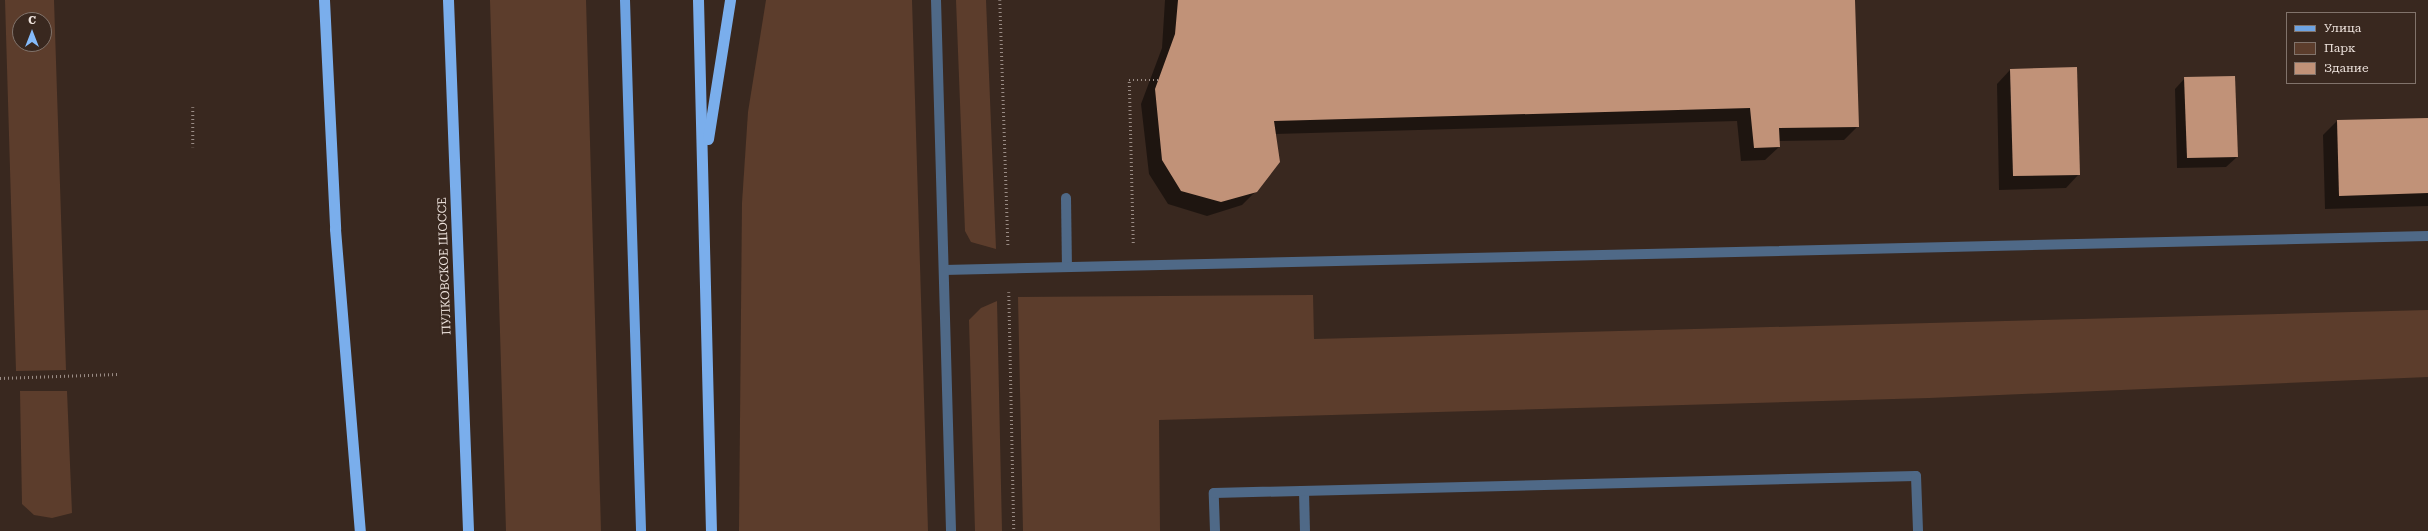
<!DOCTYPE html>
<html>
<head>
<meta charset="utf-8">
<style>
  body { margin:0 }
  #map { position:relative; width:2428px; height:531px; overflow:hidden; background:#39281f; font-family:"Roboto Serif",serif }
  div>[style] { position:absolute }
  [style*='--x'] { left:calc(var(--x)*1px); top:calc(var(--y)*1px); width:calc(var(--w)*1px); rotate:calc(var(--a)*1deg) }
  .green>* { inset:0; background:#5c3d2c }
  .shadow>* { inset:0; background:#0007 }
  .building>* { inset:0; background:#c19278 }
  .path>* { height:2.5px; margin-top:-1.25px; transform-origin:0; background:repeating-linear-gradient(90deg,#9a8c85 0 1px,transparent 0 4px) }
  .service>* { height:10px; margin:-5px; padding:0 5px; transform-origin:5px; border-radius:5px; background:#4f6987 }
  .minor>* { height:10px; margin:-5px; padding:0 5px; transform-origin:5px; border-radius:5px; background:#4f6987 }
  .primary>* { height:10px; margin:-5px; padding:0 5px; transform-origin:5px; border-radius:5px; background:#6ea3e2 }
  .trunk>* { height:11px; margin:-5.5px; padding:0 5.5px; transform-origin:5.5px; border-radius:5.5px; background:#7aaeec }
  span { translate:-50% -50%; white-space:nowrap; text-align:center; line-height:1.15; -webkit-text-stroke:4px #39281f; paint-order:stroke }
  .street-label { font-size:12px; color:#eee3dd }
  .legend { position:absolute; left:2286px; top:12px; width:130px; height:72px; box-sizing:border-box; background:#39281f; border:1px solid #81736b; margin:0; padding:5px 7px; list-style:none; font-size:12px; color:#eee3dd }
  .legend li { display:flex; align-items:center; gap:8px; height:20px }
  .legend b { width:20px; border:1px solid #81736b }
  .north { position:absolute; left:12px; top:12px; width:40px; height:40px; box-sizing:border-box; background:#39281f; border:1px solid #81736b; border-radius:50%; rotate:0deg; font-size:11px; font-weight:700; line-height:16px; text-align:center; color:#eee3dd }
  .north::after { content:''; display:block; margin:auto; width:14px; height:18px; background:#85bbfb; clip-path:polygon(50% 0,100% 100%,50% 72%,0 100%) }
</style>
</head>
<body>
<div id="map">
  <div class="green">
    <i style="clip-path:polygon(evenodd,5px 0,54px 0,66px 370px,16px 371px,5px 0,20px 20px,44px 20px,44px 44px,20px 44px,20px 20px)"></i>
    <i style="clip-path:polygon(490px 0,586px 0,601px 531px,506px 531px)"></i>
    <i style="clip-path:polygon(766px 0,912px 0,928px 531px,739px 531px,742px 203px,748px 112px)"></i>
    <i style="clip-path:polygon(956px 0,986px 0,996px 249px,971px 242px,965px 231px)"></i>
    <i style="clip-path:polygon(1313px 295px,1314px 339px,2428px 310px,2428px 377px,1929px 398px,1159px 420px,1160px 531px,1023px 531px,1018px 297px)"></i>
    <i style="clip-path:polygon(997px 301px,1002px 531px,975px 531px,969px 320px,981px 308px)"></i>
    <i style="clip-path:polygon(20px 391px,67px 391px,72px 513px,52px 518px,34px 515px,22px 504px)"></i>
  </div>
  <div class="shadow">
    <i style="clip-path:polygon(1165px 0,1854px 0,1858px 126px,1844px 140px,1779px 141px,1779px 147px,1765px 160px,1741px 161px,1737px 121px,1275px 134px,1256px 191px,1242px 205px,1207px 216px,1168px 204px,1149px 174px,1141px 104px,1162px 48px)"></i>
    <i style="clip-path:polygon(2010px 70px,2079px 174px,2066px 188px,1999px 190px,1997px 84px)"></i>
    <i style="clip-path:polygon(2185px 78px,2237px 157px,2226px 167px,2177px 168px,2175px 89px)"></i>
    <i style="clip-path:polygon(2428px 119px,2428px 206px,2325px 209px,2323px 135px,2337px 121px)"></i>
  </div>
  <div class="building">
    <i style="clip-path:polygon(1178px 0,1855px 0,1859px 127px,1779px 128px,1780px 147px,1754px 148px,1750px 108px,1274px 121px,1280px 162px,1257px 192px,1221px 202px,1181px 191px,1162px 160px,1155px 89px,1175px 34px)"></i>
    <i style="clip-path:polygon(2077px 67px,2080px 175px,2013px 176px,2010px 69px)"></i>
    <i style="clip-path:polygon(2235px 76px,2238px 157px,2187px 158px,2184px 77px)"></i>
    <i style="clip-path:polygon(2428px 118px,2428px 193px,2339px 196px,2337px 120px)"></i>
  </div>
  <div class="path">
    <i style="--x:1000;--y:0;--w:247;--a:88.1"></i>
    <i style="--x:193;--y:107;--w:40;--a:90"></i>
    <i style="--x:1133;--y:243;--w:163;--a:-91.4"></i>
    <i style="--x:1129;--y:80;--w:29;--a:0"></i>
    <i style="--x:1009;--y:292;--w:239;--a:88.8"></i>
    <i style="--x:0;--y:378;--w:118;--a:-1.9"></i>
  </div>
  <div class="service">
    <i style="--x:1066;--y:198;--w:69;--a:89.2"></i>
    <i style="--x:944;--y:270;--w:1484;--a:-1.31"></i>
    <i style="--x:1304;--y:491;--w:40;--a:88.6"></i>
    <i style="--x:1215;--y:531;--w:38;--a:-92"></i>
    <i style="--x:1214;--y:493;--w:702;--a:-1.39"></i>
    <i style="--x:1916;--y:476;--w:55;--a:87.9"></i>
  </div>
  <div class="minor">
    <i style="--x:936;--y:0;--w:531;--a:88.38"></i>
  </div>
  <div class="primary">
    <i style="--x:625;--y:0;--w:531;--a:88.27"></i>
  </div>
  <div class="trunk">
    <i style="--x:324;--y:0;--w:229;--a:87.2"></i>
    <i style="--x:335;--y:229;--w:303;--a:85.3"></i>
    <i style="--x:448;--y:0;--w:531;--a:87.84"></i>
    <i style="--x:698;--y:0;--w:531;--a:88.6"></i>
    <i style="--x:708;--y:139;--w:141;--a:-81"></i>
  </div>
  <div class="street-label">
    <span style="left:445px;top:266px;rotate:-92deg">ПУЛКОВСКОЕ ШОССЕ</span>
  </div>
  <ul class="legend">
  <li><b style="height:5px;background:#6ea3e2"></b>Улица</li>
  <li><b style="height:11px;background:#5c3d2c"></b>Парк</li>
  <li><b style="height:11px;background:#c19278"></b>Здание</li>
  </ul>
  <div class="north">С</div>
</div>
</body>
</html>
